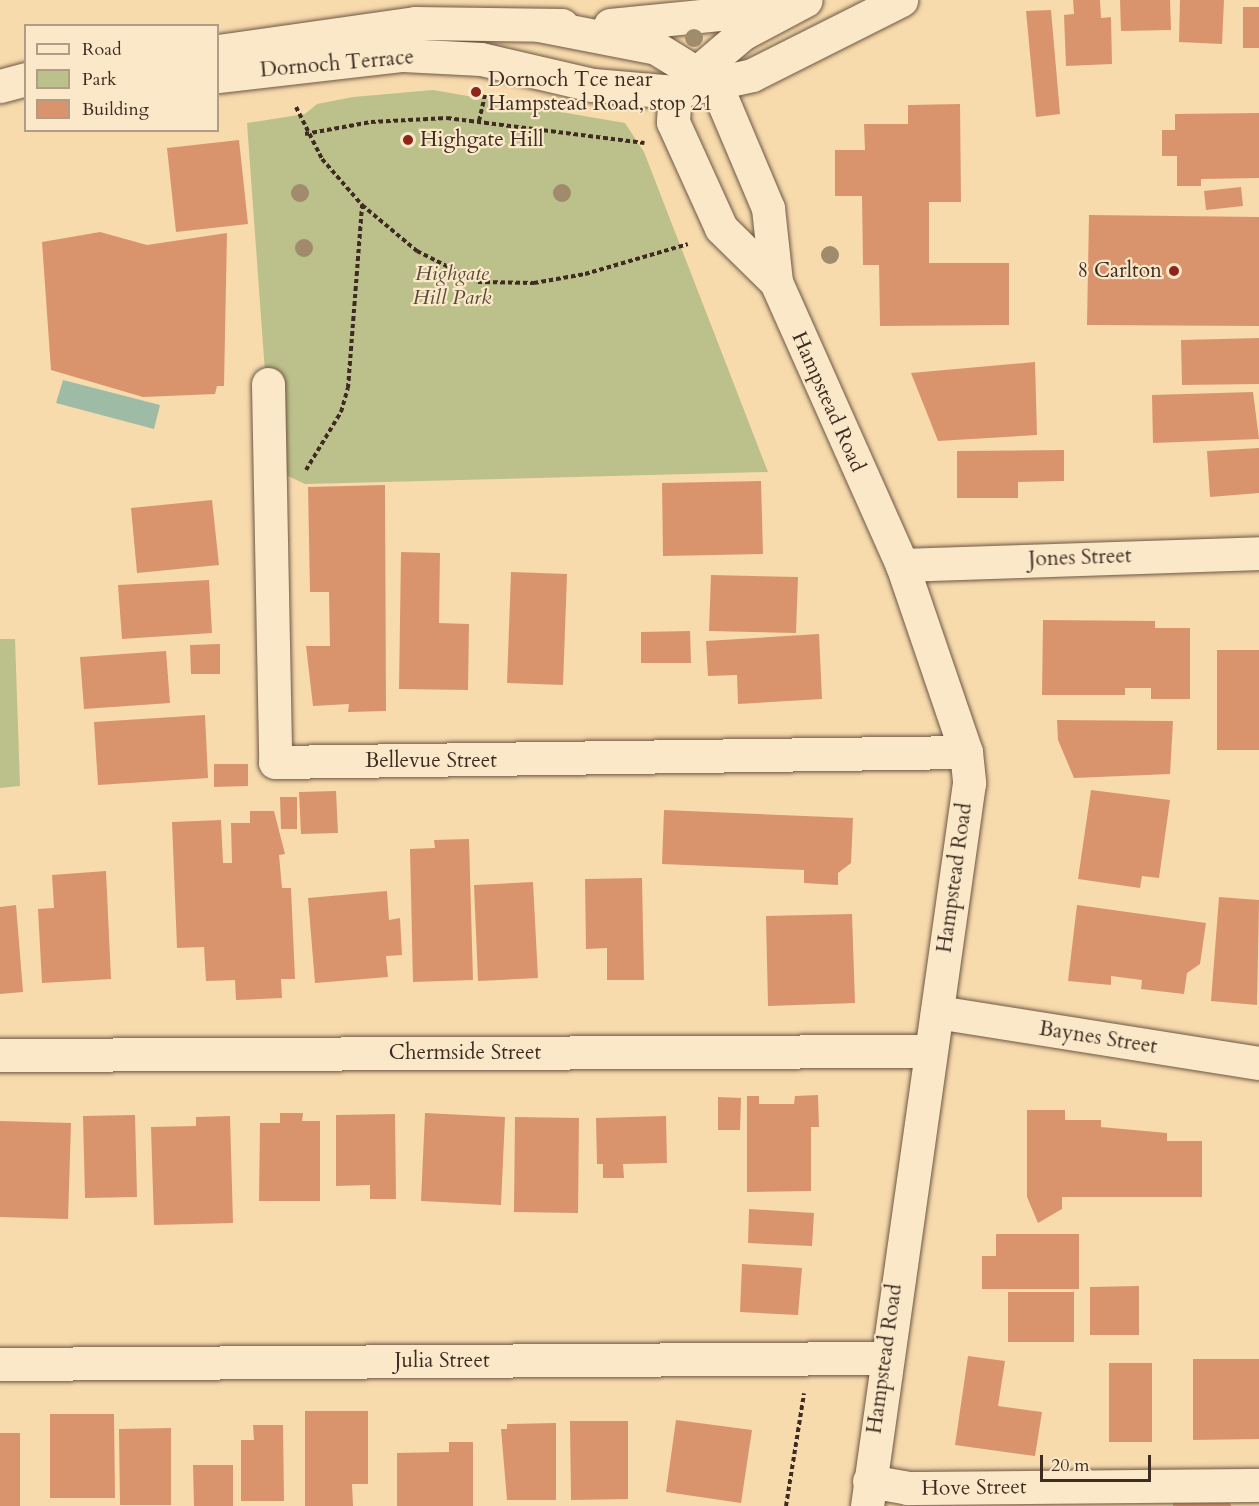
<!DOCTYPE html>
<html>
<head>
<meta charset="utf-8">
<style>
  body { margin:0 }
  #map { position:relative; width:1259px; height:1506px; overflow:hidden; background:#f7dbac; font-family:Cardo,serif }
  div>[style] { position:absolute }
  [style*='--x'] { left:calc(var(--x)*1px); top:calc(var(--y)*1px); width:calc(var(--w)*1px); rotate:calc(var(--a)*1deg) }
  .green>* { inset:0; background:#bcc08a }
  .water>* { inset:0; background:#9ebca5 }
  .building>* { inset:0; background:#d9946d }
  .path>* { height:4px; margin-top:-2px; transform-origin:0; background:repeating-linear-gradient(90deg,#402b23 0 4.5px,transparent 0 7.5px) }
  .roads { filter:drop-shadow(0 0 2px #6e5745) drop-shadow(0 0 2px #6e5745) }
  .minor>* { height:33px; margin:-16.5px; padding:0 16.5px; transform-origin:16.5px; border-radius:16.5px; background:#fae8c9 }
  .trees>* { width:18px; height:18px; margin:-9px; border-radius:50%; background:#a08b6c }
  .dots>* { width:16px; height:16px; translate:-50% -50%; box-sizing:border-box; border:3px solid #fae8c9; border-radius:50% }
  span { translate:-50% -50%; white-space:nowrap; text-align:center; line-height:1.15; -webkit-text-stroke:4.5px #fae8c9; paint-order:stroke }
  .street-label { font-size:21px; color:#402b23 }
  .poi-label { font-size:21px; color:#402b23 }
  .left { translate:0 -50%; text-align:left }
  .right { translate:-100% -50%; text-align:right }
  .park-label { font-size:21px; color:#594938; font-style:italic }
  .legend { position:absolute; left:24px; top:24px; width:195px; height:108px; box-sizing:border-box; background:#fae8c9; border:2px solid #b09c87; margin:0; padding:8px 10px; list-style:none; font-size:18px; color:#402b23 }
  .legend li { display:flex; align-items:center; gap:12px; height:30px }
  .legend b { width:30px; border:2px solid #b09c87 }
  .scale { position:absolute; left:1040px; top:1455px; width:111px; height:27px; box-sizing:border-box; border:3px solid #402b23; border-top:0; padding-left:8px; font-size:18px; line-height:21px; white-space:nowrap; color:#402b23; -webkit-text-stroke:4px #fae8c9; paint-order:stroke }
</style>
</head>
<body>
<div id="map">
  <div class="green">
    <i style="clip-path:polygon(433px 90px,625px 123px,644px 152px,768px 472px,305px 484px,286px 475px,285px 386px,265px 372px,247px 123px,305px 114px,317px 104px,353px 97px)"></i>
    <i style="clip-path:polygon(0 639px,15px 639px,20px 786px,0 788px)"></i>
  </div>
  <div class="water">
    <i style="clip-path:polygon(63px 380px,160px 405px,154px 429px,56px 403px)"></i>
  </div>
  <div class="building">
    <i style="clip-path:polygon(1073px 0,1100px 0,1101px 18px,1111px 17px,1112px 64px,1066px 66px,1064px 15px,1074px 14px)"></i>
    <i style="clip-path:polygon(1120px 0,1170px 0,1171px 30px,1121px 31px)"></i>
    <i style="clip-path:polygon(1180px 0,1224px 0,1222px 44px,1179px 42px)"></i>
    <i style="clip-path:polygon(1243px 7px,1259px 7px,1259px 48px,1243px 48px)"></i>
    <i style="clip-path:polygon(1051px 10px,1060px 114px,1036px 117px,1026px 11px)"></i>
    <i style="clip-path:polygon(960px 104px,961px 202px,929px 202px,929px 263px,1009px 263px,1009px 325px,880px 326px,879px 265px,863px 265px,862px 196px,835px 196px,835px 150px,865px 150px,864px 124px,908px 124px,908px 105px)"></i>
    <i style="clip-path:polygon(1259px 113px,1259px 178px,1201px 179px,1201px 186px,1177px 186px,1177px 156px,1162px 156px,1162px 130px,1175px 130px,1175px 114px)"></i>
    <i style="clip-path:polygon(239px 140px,248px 224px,176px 232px,167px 148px)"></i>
    <i style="clip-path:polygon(1241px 187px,1243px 206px,1206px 210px,1204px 191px)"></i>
    <i style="clip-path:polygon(1089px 215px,1259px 217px,1259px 326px,1087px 325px)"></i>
    <i style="clip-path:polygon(100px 232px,147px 245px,227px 233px,224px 386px,217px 386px,215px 394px,143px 397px,51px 370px,42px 242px)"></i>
    <i style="clip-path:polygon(1259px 338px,1259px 384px,1182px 385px,1181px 340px)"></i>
    <i style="clip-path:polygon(1035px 362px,1037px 435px,938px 441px,911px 373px)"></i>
    <i style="clip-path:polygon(1253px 392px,1259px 439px,1153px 443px,1152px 395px)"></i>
    <i style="clip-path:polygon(1259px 448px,1259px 493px,1210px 497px,1207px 451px)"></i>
    <i style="clip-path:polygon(1064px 450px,1064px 481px,1018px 482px,1018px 498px,957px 498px,957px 451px)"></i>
    <i style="clip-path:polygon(761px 481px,763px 554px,663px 556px,662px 483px)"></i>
    <i style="clip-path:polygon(385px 485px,386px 711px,348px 712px,349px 704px,313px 706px,306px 646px,330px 646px,329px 592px,310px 592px,308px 487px)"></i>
    <i style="clip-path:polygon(212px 500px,219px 565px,137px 573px,131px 508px)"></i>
    <i style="clip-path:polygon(401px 552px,440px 553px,439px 623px,469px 624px,468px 690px,399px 689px)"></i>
    <i style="clip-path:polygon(511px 572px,567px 574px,563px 685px,507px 683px)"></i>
    <i style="clip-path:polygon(711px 575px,798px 577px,796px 633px,709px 631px)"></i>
    <i style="clip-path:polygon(209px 580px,212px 633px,122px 639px,118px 585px)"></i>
    <i style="clip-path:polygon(1043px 620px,1155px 621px,1155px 628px,1190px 628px,1190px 699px,1151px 699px,1151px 688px,1125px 688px,1125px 695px,1042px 695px)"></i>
    <i style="clip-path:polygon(690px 631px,691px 663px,641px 663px,641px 632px)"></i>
    <i style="clip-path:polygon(819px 634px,822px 699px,738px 704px,737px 675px,708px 676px,706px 641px)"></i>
    <i style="clip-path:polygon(220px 644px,220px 674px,191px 674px,190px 645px)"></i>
    <i style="clip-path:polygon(1217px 650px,1259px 650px,1259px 750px,1217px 750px)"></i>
    <i style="clip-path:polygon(166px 651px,170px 703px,84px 709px,80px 657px)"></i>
    <i style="clip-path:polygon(205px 715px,208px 778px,98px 785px,94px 722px)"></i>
    <i style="clip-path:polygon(1057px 720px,1173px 721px,1170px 774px,1074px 778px,1058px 740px)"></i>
    <i style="clip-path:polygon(214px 764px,248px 764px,248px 786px,214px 787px)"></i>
    <i style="clip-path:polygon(1091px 790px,1170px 800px,1159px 878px,1142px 876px,1140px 888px,1078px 879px)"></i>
    <i style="clip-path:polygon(336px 791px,338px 833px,301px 834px,299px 792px)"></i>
    <i style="clip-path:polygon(280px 797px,297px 797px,297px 829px,281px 829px)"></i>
    <i style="clip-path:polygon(664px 810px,853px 818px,851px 863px,838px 873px,838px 885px,804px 883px,804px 870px,662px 864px)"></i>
    <i style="clip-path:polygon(250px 811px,274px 811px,285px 854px,279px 855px,282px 888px,291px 888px,295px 979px,281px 979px,282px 998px,236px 1000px,235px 980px,206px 981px,204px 947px,177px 948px,172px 822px,221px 820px,223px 863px,232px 863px,231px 823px,250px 823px)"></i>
    <i style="clip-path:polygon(469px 839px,473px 980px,413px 982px,410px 849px,435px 848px,434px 840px)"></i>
    <i style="clip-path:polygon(106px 871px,111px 979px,42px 983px,38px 909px,54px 908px,52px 875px)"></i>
    <i style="clip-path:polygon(642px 878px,644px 980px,607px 980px,607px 948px,586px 949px,585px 879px)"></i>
    <i style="clip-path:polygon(533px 882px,538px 978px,478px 981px,474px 885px)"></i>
    <i style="clip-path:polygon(387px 891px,389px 920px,400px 918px,402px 955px,386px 956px,388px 977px,315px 983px,308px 898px)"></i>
    <i style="clip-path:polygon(1219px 897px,1259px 900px,1257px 1005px,1211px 1001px)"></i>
    <i style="clip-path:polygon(16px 905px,23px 992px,0 994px,0 907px)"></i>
    <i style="clip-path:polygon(1077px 905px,1206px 923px,1200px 964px,1187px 973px,1184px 994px,1141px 989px,1142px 980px,1111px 976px,1111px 985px,1068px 981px)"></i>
    <i style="clip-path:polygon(852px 914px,855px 1003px,768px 1006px,766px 916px)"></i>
    <i style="clip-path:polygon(818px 1095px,819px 1127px,811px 1127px,811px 1191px,747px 1192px,747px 1096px,759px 1096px,759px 1104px,794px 1104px,795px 1096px)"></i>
    <i style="clip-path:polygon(718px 1097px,741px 1098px,740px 1130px,718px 1130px)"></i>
    <i style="clip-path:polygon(1027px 1110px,1065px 1110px,1065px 1120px,1101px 1120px,1101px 1127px,1167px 1133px,1167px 1141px,1202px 1141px,1202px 1197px,1062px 1197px,1062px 1209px,1038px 1223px,1027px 1197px)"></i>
    <i style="clip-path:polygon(280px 1113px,303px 1113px,302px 1121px,320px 1121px,320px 1201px,259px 1201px,260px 1123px,280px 1123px)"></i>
    <i style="clip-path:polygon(425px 1113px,505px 1117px,501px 1205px,421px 1201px)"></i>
    <i style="clip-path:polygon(395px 1114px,396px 1199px,370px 1199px,370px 1185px,336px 1186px,336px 1115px)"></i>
    <i style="clip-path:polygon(135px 1115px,137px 1197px,85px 1198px,83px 1116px)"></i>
    <i style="clip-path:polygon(230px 1116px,233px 1223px,154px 1225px,151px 1127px,196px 1126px,196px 1117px)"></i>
    <i style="clip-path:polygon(666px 1116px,667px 1163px,623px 1164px,624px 1178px,603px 1178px,603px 1164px,597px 1164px,596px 1118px)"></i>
    <i style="clip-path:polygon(515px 1117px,579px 1118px,578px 1213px,514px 1212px)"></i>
    <i style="clip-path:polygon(0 1121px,71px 1123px,68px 1219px,0 1217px)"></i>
    <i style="clip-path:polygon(749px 1209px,814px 1213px,812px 1246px,748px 1243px)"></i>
    <i style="clip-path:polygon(996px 1234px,1079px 1234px,1079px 1289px,982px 1289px,982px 1256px,996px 1256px)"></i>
    <i style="clip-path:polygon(742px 1264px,802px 1268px,798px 1315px,740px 1312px)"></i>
    <i style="clip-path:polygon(1139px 1286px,1139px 1335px,1090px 1335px,1090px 1287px)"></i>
    <i style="clip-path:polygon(1008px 1292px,1074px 1292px,1074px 1342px,1008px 1342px)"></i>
    <i style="clip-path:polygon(968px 1356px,1005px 1361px,998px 1406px,1042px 1412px,1035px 1456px,955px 1445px)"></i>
    <i style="clip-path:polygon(1193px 1359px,1259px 1359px,1259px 1439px,1193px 1440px)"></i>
    <i style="clip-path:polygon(1109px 1363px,1152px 1363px,1152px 1442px,1109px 1442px)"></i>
    <i style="clip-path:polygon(305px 1411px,368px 1411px,368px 1484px,352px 1484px,353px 1506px,305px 1506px)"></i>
    <i style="clip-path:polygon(50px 1414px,114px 1414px,115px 1498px,50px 1498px)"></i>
    <i style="clip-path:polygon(676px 1420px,752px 1430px,741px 1503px,666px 1492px)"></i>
    <i style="clip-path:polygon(570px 1421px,628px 1421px,628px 1499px,571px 1500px)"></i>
    <i style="clip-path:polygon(556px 1423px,556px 1500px,507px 1500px,501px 1429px,507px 1429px,507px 1424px)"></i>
    <i style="clip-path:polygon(253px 1425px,283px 1425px,284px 1501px,241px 1501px,241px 1440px,254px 1440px)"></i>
    <i style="clip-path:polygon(171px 1428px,171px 1505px,120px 1505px,119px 1429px)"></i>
    <i style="clip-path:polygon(0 1433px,20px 1433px,20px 1506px,0 1506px)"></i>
    <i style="clip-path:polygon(449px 1442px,473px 1442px,473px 1506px,397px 1506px,397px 1453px,449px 1452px)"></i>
    <i style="clip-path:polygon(193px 1465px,233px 1465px,233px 1506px,194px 1506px)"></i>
    <i style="clip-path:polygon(1173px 1503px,1230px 1503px,1231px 1506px,1173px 1506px)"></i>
  </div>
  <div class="path">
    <i style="--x:296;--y:107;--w:58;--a:63.4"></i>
    <i style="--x:322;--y:159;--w:61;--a:49"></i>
    <i style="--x:362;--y:205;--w:72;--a:39.9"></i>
    <i style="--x:417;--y:251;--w:68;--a:26.9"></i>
    <i style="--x:478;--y:282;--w:56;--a:1"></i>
    <i style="--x:534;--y:283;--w:52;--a:-10"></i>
    <i style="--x:585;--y:274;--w:107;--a:-16.2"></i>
    <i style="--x:479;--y:121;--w:27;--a:-77"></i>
    <i style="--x:305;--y:134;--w:67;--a:-10.3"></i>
    <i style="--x:371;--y:122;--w:76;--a:-3"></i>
    <i style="--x:447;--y:118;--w:199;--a:7.2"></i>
    <i style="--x:306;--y:470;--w:68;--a:-58.9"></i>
    <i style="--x:341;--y:412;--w:25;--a:-74"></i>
    <i style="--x:348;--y:388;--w:184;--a:-85.6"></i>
    <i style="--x:786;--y:1506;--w:114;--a:-80.9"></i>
  </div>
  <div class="roads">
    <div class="minor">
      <i style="--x:539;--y:25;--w:119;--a:11.1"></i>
      <i style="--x:656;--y:48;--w:70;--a:31.7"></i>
      <i style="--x:716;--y:85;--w:134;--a:67.1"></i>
      <i style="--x:768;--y:208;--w:74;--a:83.8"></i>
      <i style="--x:776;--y:282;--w:310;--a:66"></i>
      <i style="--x:902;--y:565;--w:198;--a:71.1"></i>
      <i style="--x:966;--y:752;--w:31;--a:84"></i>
      <i style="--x:969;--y:783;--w:730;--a:98.03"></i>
      <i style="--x:610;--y:25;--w:112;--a:-5.7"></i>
      <i style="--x:721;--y:14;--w:50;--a:-16.3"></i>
      <i style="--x:218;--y:51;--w:199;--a:-8.1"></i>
      <i style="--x:415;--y:23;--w:147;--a:0.8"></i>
      <i style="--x:218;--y:76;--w:186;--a:-6.5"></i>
      <i style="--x:403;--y:55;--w:78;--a:2.9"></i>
      <i style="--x:481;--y:59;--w:115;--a:13.1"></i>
      <i style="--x:593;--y:85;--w:82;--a:4.9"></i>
      <i style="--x:675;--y:92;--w:79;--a:-12.4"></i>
      <i style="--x:752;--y:75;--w:167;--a:-26.7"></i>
      <i style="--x:0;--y:86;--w:27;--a:-15"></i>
      <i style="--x:680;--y:87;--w:82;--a:-40.5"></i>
      <i style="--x:742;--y:34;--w:72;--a:-28"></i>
      <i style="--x:675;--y:92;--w:30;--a:94"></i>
      <i style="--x:673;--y:122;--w:116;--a:65.6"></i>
      <i style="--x:721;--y:228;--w:77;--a:44.5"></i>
      <i style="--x:268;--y:384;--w:378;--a:88.9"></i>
      <i style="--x:275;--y:762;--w:691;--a:-0.83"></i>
      <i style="--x:902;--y:565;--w:357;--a:-1.9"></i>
      <i style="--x:937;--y:1012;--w:326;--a:9"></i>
      <i style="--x:0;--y:1055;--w:930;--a:-0.25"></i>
      <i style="--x:0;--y:1364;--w:885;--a:-0.39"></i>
      <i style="--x:869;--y:1481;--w:39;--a:10"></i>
      <i style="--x:907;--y:1488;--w:352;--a:-0.5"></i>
    </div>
  </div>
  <div class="trees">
    <i style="left:694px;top:38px"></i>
    <i style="left:300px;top:193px"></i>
    <i style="left:562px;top:193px"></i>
    <i style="left:304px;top:248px"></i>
    <i style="left:830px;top:255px"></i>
  </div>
  <div class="dots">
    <i style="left:476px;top:92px;background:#8f2418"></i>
    <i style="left:408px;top:140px;background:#8f2418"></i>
    <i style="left:1174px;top:271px;background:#8f2418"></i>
  </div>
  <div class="street-label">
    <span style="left:337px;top:64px;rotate:-5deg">Dornoch Terrace</span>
    <span style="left:828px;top:402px;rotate:66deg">Hampstead Road</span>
    <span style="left:1080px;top:558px;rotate:-2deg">Jones Street</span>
    <span style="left:431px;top:761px">Bellevue Street</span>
    <span style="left:955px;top:878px;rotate:-82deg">Hampstead Road</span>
    <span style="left:1098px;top:1038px;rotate:9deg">Baynes Street</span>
    <span style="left:465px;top:1053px">Chermside Street</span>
    <span style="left:885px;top:1359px;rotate:-82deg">Hampstead Road</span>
    <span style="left:442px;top:1361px">Julia Street</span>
    <span style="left:974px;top:1488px;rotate:-1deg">Hove Street</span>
  </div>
  <div class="poi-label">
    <span class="left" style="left:488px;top:92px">Dornoch Tce near<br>Hampstead Road, stop 21</span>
    <span class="left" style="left:420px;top:140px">Highgate Hill</span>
    <span class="right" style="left:1162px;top:271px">8 Carlton</span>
  </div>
  <div class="park-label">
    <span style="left:452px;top:286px">Highgate<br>Hill Park</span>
  </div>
  <ul class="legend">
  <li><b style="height:8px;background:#fae8c9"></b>Road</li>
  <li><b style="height:16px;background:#bcc08a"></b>Park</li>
  <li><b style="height:16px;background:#d9946d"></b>Building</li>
  </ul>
  <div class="scale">20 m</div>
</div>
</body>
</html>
